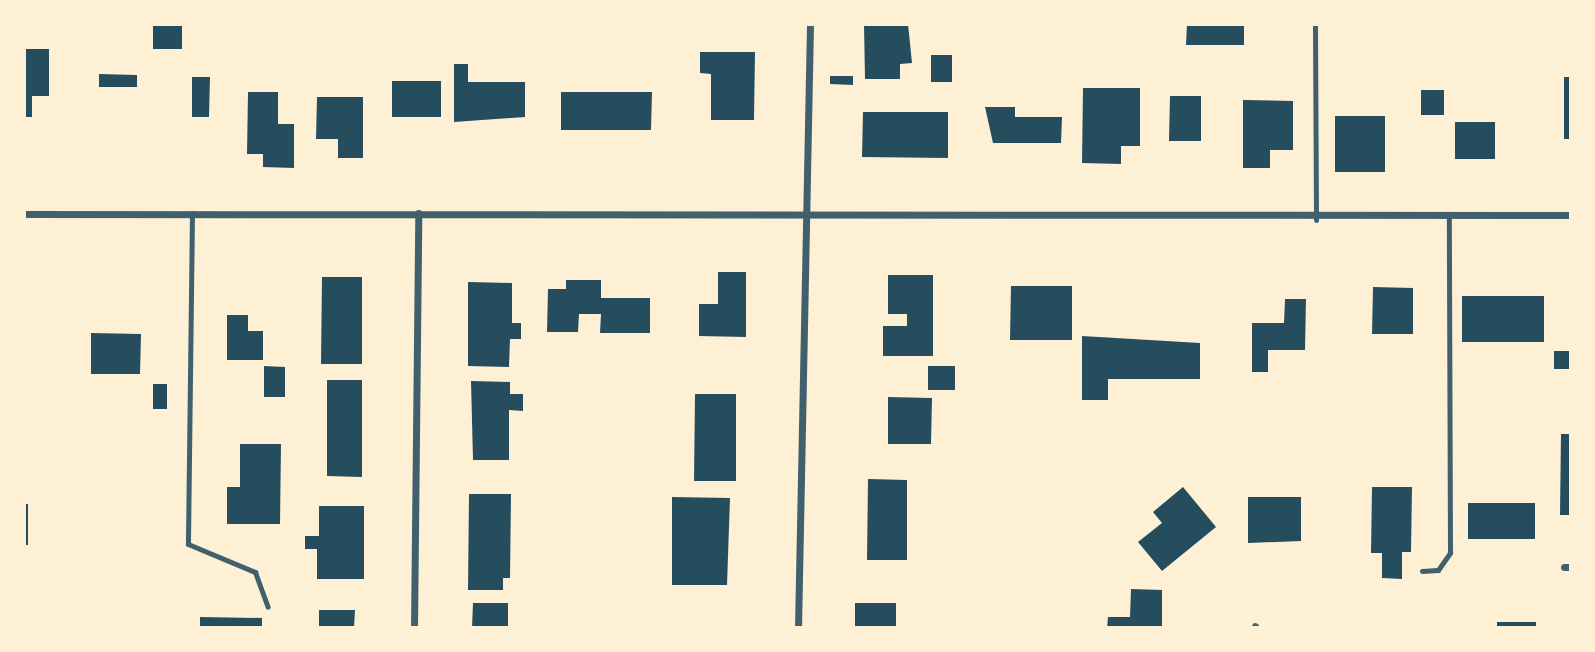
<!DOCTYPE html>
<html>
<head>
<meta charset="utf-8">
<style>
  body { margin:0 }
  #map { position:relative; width:1595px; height:652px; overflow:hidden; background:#fdf0d5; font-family:"Open Sans",sans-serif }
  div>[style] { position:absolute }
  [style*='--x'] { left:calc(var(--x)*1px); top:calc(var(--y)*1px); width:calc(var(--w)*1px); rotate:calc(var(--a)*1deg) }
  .building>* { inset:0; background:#264d5e }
  .service>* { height:5px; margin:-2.5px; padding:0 2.5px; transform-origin:2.5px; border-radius:2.5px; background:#3f606c }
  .minor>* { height:7px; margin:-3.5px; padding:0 3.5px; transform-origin:3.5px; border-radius:3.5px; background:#3f606c }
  span { translate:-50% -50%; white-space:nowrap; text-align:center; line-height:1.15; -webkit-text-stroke:7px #fdf0d5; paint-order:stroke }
  .frame { position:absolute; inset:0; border:26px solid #fdf0d5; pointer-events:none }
</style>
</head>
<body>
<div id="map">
  <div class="building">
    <i style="clip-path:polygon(153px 24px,182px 24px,182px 49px,153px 49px)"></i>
    <i style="clip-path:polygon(864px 24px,908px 24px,912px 63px,900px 64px,900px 79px,865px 79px)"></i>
    <i style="clip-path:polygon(1187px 24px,1244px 24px,1244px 45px,1186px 45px)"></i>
    <i style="clip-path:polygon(24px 49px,49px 49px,49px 96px,32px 96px,32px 117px,24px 117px)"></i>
    <i style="clip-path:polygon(700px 52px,755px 52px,754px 120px,711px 120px,711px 74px,700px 73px)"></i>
    <i style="clip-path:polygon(931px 55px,952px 55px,952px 82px,931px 82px)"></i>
    <i style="clip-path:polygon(454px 64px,468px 64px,468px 82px,525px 82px,525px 117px,454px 122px)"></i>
    <i style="clip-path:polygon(99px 74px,137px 75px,137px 87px,99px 87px)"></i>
    <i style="clip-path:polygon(830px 76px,853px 76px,853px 85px,830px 84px)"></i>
    <i style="clip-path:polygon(192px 77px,210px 77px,209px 117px,192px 117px)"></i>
    <i style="clip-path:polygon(1564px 77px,1570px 77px,1570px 139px,1564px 139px)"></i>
    <i style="clip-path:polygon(392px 81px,441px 81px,441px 117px,392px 117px)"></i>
    <i style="clip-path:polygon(1083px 88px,1140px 88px,1140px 146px,1121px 146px,1121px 164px,1082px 163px)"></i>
    <i style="clip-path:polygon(1421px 90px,1444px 90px,1444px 115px,1421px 115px)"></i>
    <i style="clip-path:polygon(248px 92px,278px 92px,278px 124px,294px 124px,294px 168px,263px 167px,263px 154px,247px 154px)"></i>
    <i style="clip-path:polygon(561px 92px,652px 92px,651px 130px,561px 130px)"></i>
    <i style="clip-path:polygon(1170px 96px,1201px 96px,1201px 141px,1169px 141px)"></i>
    <i style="clip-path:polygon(317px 97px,363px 97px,363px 158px,338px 158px,338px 139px,316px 139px)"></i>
    <i style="clip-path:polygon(1243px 100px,1293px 101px,1293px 150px,1270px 150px,1270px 168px,1243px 168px)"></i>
    <i style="clip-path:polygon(985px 107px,1015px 107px,1015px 117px,1062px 117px,1061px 143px,993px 143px)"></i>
    <i style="clip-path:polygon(863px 112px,948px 112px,948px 158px,862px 157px)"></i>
    <i style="clip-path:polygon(1335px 116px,1385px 116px,1385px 172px,1335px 172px)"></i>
    <i style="clip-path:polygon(1455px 122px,1495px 122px,1495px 159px,1455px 159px)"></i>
    <i style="clip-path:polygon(718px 272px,746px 272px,746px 337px,699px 336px,699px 304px,718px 304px)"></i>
    <i style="clip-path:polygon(888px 275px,933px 275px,933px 356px,883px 356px,883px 326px,907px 326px,907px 314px,888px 314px)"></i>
    <i style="clip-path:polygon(322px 277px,362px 277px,362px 364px,321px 364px)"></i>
    <i style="clip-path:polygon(566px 280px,601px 280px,601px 298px,650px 298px,650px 333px,600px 333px,601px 314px,579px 314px,578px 332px,547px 332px,548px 289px,566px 289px)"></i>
    <i style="clip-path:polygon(468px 282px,512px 283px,512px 323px,521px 323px,521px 339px,510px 339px,509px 367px,468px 366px)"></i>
    <i style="clip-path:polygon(1011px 286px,1072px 286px,1072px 340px,1010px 340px)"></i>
    <i style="clip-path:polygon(1373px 287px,1413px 288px,1413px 334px,1372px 334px)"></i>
    <i style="clip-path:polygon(1462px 296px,1544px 296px,1544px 342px,1462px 342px)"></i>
    <i style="clip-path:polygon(1285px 299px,1306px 299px,1305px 350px,1268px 350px,1268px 372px,1252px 372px,1252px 323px,1284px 323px)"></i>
    <i style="clip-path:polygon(227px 315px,248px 315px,248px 331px,263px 331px,263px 360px,227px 360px)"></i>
    <i style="clip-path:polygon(91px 333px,141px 334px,140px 374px,91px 374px)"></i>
    <i style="clip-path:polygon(1082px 336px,1200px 343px,1200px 379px,1108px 379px,1108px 400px,1082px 400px)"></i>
    <i style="clip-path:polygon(1554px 351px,1570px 351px,1570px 369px,1554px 369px)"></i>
    <i style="clip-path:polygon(264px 366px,285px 367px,285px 397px,264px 397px)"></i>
    <i style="clip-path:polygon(928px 366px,955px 366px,955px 390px,928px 390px)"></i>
    <i style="clip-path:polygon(327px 380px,362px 380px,362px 477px,327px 476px)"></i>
    <i style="clip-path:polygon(471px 381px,510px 382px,510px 394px,523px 394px,523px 411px,509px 410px,509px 460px,473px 460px)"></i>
    <i style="clip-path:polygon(153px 384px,167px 384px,167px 409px,153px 409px)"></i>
    <i style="clip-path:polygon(695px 394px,736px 394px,736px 481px,694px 481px)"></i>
    <i style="clip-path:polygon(888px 397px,932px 398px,931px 444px,888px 444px)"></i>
    <i style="clip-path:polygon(1561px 434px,1570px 434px,1570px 515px,1560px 515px)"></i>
    <i style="clip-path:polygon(240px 444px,281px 444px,280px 524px,227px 524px,227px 487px,240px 487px)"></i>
    <i style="clip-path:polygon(868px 479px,907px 480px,907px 560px,867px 560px)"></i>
    <i style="clip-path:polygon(1183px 487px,1216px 527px,1162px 571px,1138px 542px,1162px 523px,1153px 512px)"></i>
    <i style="clip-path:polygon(1372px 487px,1412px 487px,1411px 552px,1402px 552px,1402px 579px,1382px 578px,1382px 553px,1371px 553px)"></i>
    <i style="clip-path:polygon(469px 494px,511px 494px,510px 578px,503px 578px,503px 590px,468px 590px)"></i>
    <i style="clip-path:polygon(672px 497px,730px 498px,727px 585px,672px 585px)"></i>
    <i style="clip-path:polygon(1248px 497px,1301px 497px,1301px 541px,1248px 543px)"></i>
    <i style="clip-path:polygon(1468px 503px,1535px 503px,1535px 539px,1468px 539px)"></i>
    <i style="clip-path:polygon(24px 504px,28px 504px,28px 545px,24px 545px)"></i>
    <i style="clip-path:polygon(319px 506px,364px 506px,364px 579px,317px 579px,317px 549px,305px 549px,305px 536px,319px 536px)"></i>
    <i style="clip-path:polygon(1131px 589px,1162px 590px,1162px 628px,1107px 628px,1108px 617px,1130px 617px)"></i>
    <i style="clip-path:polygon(473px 603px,508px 603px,508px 628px,472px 628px)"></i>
    <i style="clip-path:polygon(855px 603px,896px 603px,896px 628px,855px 628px)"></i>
    <i style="clip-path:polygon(319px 610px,355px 610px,354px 628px,319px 628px)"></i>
    <i style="clip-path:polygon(200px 617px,262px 618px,262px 628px,200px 628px)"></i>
    <i style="clip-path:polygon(1497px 622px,1536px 622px,1536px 628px,1497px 628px)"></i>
  </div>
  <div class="service">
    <i style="--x:1315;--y:24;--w:196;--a:89.7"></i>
    <i style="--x:192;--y:213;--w:331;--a:90.7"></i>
    <i style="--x:188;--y:544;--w:73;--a:22.7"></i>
    <i style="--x:255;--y:572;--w:37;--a:70"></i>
    <i style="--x:1422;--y:571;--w:16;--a:-4"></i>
    <i style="--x:1438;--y:570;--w:21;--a:-55"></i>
    <i style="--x:1450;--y:553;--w:334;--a:-90.2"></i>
  </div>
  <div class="minor">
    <i style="--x:24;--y:214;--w:1546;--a:0.04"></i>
    <i style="--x:1564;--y:567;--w:6;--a:0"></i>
    <i style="--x:414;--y:628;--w:415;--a:-89.4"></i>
    <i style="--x:798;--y:628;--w:604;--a:-88.86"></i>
    <i style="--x:1254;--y:628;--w:2;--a:-63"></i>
  </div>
  <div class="frame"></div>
</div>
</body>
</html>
